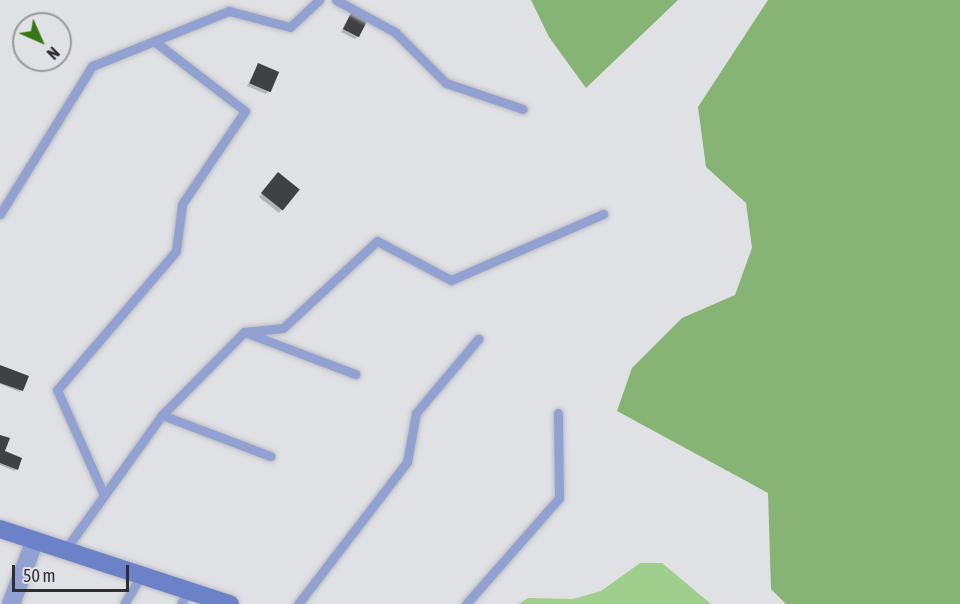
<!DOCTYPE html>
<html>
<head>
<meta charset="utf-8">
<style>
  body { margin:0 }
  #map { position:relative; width:960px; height:604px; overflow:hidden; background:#e0e1e5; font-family:"Asap Condensed",sans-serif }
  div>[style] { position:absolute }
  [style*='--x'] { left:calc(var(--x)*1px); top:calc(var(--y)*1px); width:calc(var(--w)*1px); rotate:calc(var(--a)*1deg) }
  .forest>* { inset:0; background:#85b474 }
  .water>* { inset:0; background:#9fce8d }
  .shadow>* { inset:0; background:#0003 }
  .building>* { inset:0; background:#404144; transform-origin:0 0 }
  .roads { filter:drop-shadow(0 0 2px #bcbdc1) drop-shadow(0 0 2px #bcbdc1) }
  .lane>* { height:9px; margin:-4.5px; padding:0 4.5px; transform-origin:4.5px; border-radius:4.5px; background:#91a2d2 }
  .street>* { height:18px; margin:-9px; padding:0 9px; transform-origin:9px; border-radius:9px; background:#91a2d2 }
  .secondary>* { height:18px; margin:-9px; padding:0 9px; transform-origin:9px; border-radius:9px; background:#6b81c8 }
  span { translate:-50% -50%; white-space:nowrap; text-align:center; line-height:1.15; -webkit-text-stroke:6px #e0e1e5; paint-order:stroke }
  .north { position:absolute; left:12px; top:12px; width:60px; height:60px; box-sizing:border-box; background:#e0e1e5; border:2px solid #99999d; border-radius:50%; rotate:135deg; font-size:16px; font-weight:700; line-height:24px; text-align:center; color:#2e2e30 }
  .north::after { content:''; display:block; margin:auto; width:21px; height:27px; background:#377714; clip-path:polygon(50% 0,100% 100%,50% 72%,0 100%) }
  .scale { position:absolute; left:12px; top:565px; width:117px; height:27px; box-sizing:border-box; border:3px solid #2e2e30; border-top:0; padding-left:8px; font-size:18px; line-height:21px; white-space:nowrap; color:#2e2e30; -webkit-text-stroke:4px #e0e1e5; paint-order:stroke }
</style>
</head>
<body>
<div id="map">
  <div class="forest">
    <i style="clip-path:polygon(531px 0,678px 0,586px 88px,549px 37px)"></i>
    <i style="clip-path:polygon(768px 0,960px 0,960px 604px,786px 604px,771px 589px,768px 493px,617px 411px,632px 368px,682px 318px,735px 295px,752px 248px,746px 203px,706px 167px,698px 107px)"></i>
  </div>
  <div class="water">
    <i style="clip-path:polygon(640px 563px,662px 563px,711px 604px,518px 604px,528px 598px,573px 599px,601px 591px)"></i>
  </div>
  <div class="shadow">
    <i style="clip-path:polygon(351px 15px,358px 36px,355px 39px,341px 32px)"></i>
    <i style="clip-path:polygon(258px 65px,269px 91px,266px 94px,247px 86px)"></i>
    <i style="clip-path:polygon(275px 177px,298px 190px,279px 213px,259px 197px)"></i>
    <i style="clip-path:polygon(0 367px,27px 377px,20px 392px,0 384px)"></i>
    <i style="clip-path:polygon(0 436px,3px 452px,20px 459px,15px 471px,0 465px)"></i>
  </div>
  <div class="building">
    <i style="left:351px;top:13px;width:18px;height:18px;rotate:27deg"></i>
    <i style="left:258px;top:63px;width:23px;height:22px;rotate:23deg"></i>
    <i style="left:278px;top:172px;width:28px;height:27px;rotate:39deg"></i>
    <i style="clip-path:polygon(0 365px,29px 376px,23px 391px,0 383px)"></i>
    <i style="clip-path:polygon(0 435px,10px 438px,5px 451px,22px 458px,18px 470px,0 463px)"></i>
  </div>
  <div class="roads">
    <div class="lane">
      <i style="--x:336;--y:0;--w:67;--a:28.5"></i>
      <i style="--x:395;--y:32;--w:72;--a:45"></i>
      <i style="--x:446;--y:83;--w:81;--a:18.7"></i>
      <i style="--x:0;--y:214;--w:174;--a:-58.1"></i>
      <i style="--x:92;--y:66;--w:148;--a:-21.9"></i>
      <i style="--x:229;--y:11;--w:63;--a:14.7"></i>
      <i style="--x:290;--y:27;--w:40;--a:-43"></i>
      <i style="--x:247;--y:333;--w:116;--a:20.8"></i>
      <i style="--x:162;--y:415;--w:116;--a:20.8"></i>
      <i style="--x:104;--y:495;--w:115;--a:-114.1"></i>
      <i style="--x:57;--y:390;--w:183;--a:-49.4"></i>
      <i style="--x:176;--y:251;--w:47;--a:-82.7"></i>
      <i style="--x:182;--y:204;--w:112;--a:-55.9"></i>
      <i style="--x:245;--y:111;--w:115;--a:-142.4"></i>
      <i style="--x:65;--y:550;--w:166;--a:-54.3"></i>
      <i style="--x:162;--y:415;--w:117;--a:-45.3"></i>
      <i style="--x:244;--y:332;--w:39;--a:-6"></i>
      <i style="--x:283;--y:328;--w:128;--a:-42.8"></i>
      <i style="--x:377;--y:241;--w:84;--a:27.8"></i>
      <i style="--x:451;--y:280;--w:166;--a:-23.5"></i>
      <i style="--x:124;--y:604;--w:35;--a:-59"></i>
      <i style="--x:181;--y:604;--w:16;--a:-63"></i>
      <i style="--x:298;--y:604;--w:179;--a:-52.5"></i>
      <i style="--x:407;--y:462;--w:50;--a:-79.6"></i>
      <i style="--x:416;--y:413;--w:97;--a:-50"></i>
      <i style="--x:466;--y:604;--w:141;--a:-48.7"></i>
      <i style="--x:559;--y:498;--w:85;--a:-90.7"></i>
    </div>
    <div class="street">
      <i style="--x:11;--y:604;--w:68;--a:-69.4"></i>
    </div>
    <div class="secondary">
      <i style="--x:0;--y:529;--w:242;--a:18.1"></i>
    </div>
  </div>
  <div class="north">N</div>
  <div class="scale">50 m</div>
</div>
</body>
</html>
